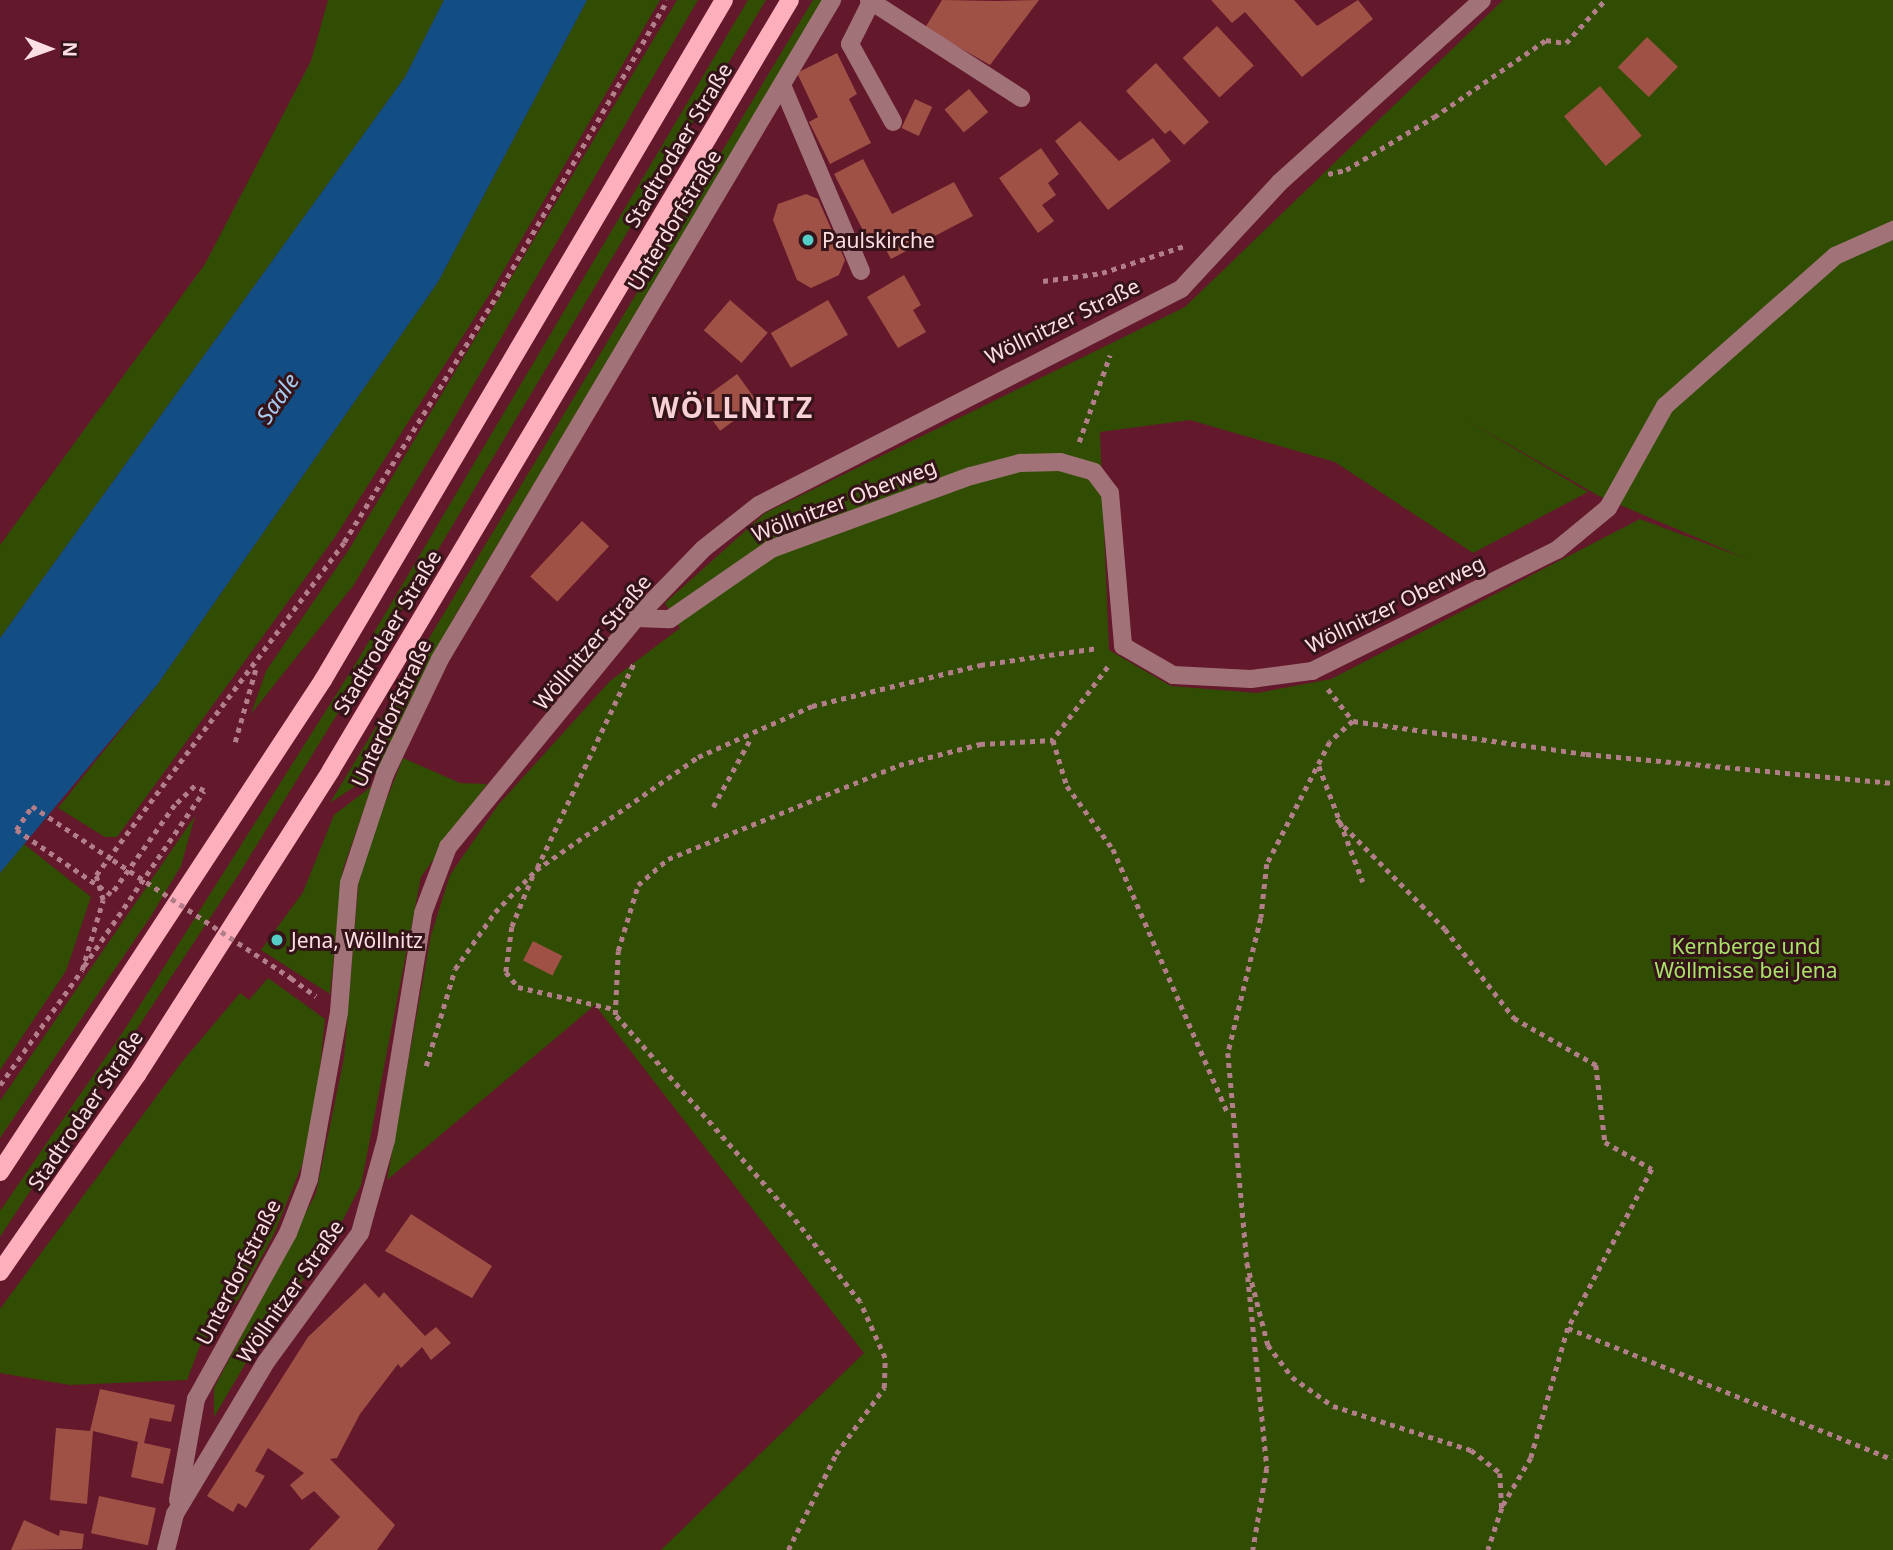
<!DOCTYPE html>
<html>
<head>
<meta charset="utf-8">
<style>
  body { margin:0 }
  #map { position:relative; width:1893px; height:1550px; overflow:hidden; background:#63182b; font-family:"Noto Sans",sans-serif }
  div>[style] { position:absolute }
  [style*='--x'] { left:calc(var(--x)*1px); top:calc(var(--y)*1px); width:calc(var(--w)*1px); rotate:calc(var(--a)*1deg) }
  .green>* { inset:0; background:#314d04 }
  .water>* { inset:0; background:#124e83 }
  .building>* { inset:0; background:#a05145; transform-origin:0 0 }
  .path>* { height:4.5px; margin-top:-2.25px; transform-origin:0; background:repeating-linear-gradient(90deg,#b17e89 0 5px,transparent 0 10px) }
  .minor>* { height:18px; margin:-9px; padding:0 9px; transform-origin:9px; border-radius:9px; background:#a17278 }
  .major>* { height:18px; margin:-9px; padding:0 9px; transform-origin:9px; border-radius:9px; background:#fdb0bb }
  .path-bridge>* { height:4.5px; margin-top:-2.25px; transform-origin:0; background:repeating-linear-gradient(90deg,#b17e89 0 5px,transparent 0 10px) }
  .dots>* { width:19px; height:19px; translate:-50% -50%; box-sizing:border-box; border:4px solid #341319; border-radius:50% }
  span { translate:-50% -50%; white-space:nowrap; text-align:center; line-height:1.15; -webkit-text-stroke:6px #341319; paint-order:stroke }
  .street-label { font-size:21px; color:#fcdfe2 }
  .poi-label { font-size:21px; color:#fcdfe2 }
  .left { translate:0 -50%; text-align:left }
  .park-label { font-size:21px; color:#aae269 }
  .water-label { font-size:23px; color:#a7caef; font-style:italic }
  .district-label { font-size:28px; color:#f7d1d5; font-weight:700; letter-spacing:2px }
  .north { position:absolute; left:14px; top:14px; width:70px; height:70px; -webkit-text-stroke:5px #341319; paint-order:stroke; rotate:91deg; font-size:19px; font-weight:700; line-height:28px; text-align:center; color:#fcdfe2 }
  .north::after { content:''; display:block; margin:auto; width:24px; height:32px; background:#fcdfe2; clip-path:polygon(50% 0,100% 100%,50% 72%,0 100%) }
</style>
</head>
<body>
<div id="map">
  <div class="green">
    <i style="clip-path:polygon(328px 0,444px 0,405px 77px,0 638px,0 545px,205px 264px,311px 61px)"></i>
    <i style="clip-path:polygon(587px 0,660px 0,491px 292px,335px 537px,117px 837px,105px 837px,58px 808px,157px 685px,438px 282px)"></i>
    <i style="clip-path:polygon(677px 0,698px 0,449px 427px,353px 586px,251px 714px,266px 671px,348px 551px)"></i>
    <i style="clip-path:polygon(748px 0,766px 0,429px 565px,239px 874px,0 1237px,0 1211px,123px 1032px,356px 663px)"></i>
    <i style="clip-path:polygon(813px 0,823px 0,453px 619px,378px 771px,330px 803px)"></i>
    <i style="clip-path:polygon(evenodd,1503px 0,1893px 0,1893px 1550px,661px 1550px,864px 1353px,595px 1005px,387px 1180px,431px 935px,450px 875px,498px 805px,610px 681px,680px 628px,665px 603px,765px 513px,1185px 307px,1503px 0,1190px 420px,1335px 462px,1473px 553px,1588px 492px,1466px 420px,1599px 496px,1747px 559px,1640px 519px,1331px 679px,1257px 693px,1171px 686px,1109px 650px,1100px 432px,1190px 420px)"></i>
    <i style="clip-path:polygon(403px 758px,460px 783px,487px 784px,421px 877px,361px 1185px,330px 1245px,267px 1327px,214px 1417px,214px 1388px,316px 1193px,344px 1058px,360px 866px)"></i>
    <i style="clip-path:polygon(372px 786px,343px 869px,330px 994px,261px 950px,303px 892px,334px 815px)"></i>
    <i style="clip-path:polygon(195px 816px,181px 866px,151px 916px,0 1138px,0 1101px)"></i>
    <i style="clip-path:polygon(24px 844px,91px 897px,66px 971px,0 1070px,0 873px)"></i>
    <i style="clip-path:polygon(268px 978px,325px 1019px,317px 1095px,302px 1165px,274px 1234px,239px 1299px,200px 1346px,187px 1380px,70px 1385px,0 1373px,0 1309px,181px 1063px,240px 993px,249px 1000px)"></i>
  </div>
  <div class="water">
    <i style="clip-path:polygon(444px 0,587px 0,438px 282px,157px 685px,0 873px,0 638px,405px 77px)"></i>
  </div>
  <div class="building">
    <i style="clip-path:polygon(942px 0,995px 1px,1039px 0,990px 65px,925px 28px)"></i>
    <i style="clip-path:polygon(1211px 0,1294px 0,1317px 26px,1358px 0,1373px 19px,1302px 77px,1245px 12px,1232px 23px)"></i>
    <i style="left:1217px;top:26px;width:54px;height:47px;rotate:47deg"></i>
    <i style="left:1647px;top:37px;width:43px;height:42px;rotate:44deg"></i>
    <i style="clip-path:polygon(837px 53px,857px 94px,849px 99px,871px 143px,830px 164px,809px 122px,818px 117px,797px 73px)"></i>
    <i style="clip-path:polygon(1156px 63px,1209px 122px,1184px 145px,1170px 130px,1165px 134px,1126px 91px)"></i>
    <i style="left:1600px;top:86px;width:65px;height:47px;rotate:50deg"></i>
    <i style="left:969px;top:89px;width:30px;height:32px;rotate:50deg"></i>
    <i style="left:915px;top:99px;width:19px;height:32px;rotate:25deg"></i>
    <i style="clip-path:polygon(1080px 121px,1119px 161px,1153px 138px,1171px 161px,1108px 210px,1055px 141px)"></i>
    <i style="clip-path:polygon(1041px 148px,1059px 174px,1048px 183px,1056px 195px,1042px 205px,1054px 221px,1038px 233px,999px 178px)"></i>
    <i style="clip-path:polygon(863px 159px,892px 214px,954px 182px,973px 216px,891px 259px,878px 235px,868px 240px,834px 174px)"></i>
    <i style="clip-path:polygon(806px 194px,818px 199px,845px 260px,839px 275px,811px 288px,797px 280px,773px 220px,778px 204px)"></i>
    <i style="clip-path:polygon(904px 275px,921px 305px,913px 310px,926px 332px,898px 348px,867px 297px)"></i>
    <i style="left:730px;top:300px;width:50px;height:40px;rotate:41deg"></i>
    <i style="left:828px;top:300px;width:40px;height:66px;rotate:60deg"></i>
    <i style="left:737px;top:374px;width:36px;height:47px;rotate:54deg"></i>
    <i style="left:582px;top:521px;width:37px;height:76px;rotate:43deg"></i>
    <i style="left:533px;top:941px;width:33px;height:22px;rotate:27deg"></i>
    <i style="clip-path:polygon(411px 1214px,492px 1266px,472px 1298px,385px 1251px)"></i>
    <i style="clip-path:polygon(365px 1283px,379px 1298px,384px 1292px,425px 1336px,436px 1327px,451px 1343px,431px 1360px,422px 1347px,401px 1368px,398px 1364px,360px 1414px,337px 1458px,330px 1459px,395px 1525px,377px 1550px,309px 1550px,340px 1517px,314px 1491px,302px 1500px,290px 1485px,304px 1473px,268px 1448px,255px 1471px,265px 1476px,246px 1508px,238px 1503px,233px 1512px,207px 1496px,308px 1337px)"></i>
    <i style="clip-path:polygon(100px 1389px,175px 1405px,171px 1422px,150px 1418px,144px 1443px,171px 1449px,163px 1484px,131px 1477px,138px 1442px,93px 1431px,87px 1504px,50px 1500px,56px 1428px,90px 1431px)"></i>
    <i style="left:99px;top:1496px;width:58px;height:38px;rotate:12deg"></i>
    <i style="clip-path:polygon(24px 1520px,59px 1536px,60px 1530px,84px 1534px,82px 1549px,11px 1550px)"></i>
  </div>
  <div class="path">
    <i style="--x:1328;--y:174;--w:18;--a:-13"></i>
    <i style="--x:1346;--y:170;--w:103;--a:-31.1"></i>
    <i style="--x:1434;--y:117;--w:136;--a:-34.5"></i>
    <i style="--x:1546;--y:40;--w:20;--a:9"></i>
    <i style="--x:1566;--y:43;--w:58;--a:-47.8"></i>
    <i style="--x:1043;--y:281;--w:60;--a:-7.7"></i>
    <i style="--x:1102;--y:273;--w:86;--a:-18.2"></i>
    <i style="--x:1079;--y:442;--w:92;--a:-70.4"></i>
    <i style="--x:1108;--y:667;--w:91;--a:127"></i>
    <i style="--x:1053;--y:740;--w:48;--a:73.1"></i>
    <i style="--x:1067;--y:786;--w:78;--a:53.9"></i>
    <i style="--x:1113;--y:849;--w:288;--a:66.5"></i>
    <i style="--x:1328;--y:689;--w:41;--a:52"></i>
    <i style="--x:1353;--y:721;--w:31;--a:138"></i>
    <i style="--x:1330;--y:742;--w:137;--a:117.3"></i>
    <i style="--x:1267;--y:864;--w:54;--a:96.3"></i>
    <i style="--x:1261;--y:918;--w:139;--a:103.7"></i>
    <i style="--x:1228;--y:1053;--w:211;--a:84.8"></i>
    <i style="--x:1247;--y:1263;--w:85;--a:75.6"></i>
    <i style="--x:1268;--y:1345;--w:40;--a:53"></i>
    <i style="--x:1292;--y:1377;--w:50;--a:35.3"></i>
    <i style="--x:1333;--y:1406;--w:145;--a:17.7"></i>
    <i style="--x:1471;--y:1450;--w:37;--a:38"></i>
    <i style="--x:1500;--y:1473;--w:35;--a:87"></i>
    <i style="--x:1502;--y:1508;--w:44;--a:108.4"></i>
    <i style="--x:1353;--y:721;--w:235;--a:8.1"></i>
    <i style="--x:1586;--y:754;--w:308;--a:5.4"></i>
    <i style="--x:235;--y:742;--w:77;--a:-74.2"></i>
    <i style="--x:1319;--y:766;--w:124;--a:69.2"></i>
    <i style="--x:713;--y:807;--w:79;--a:-61.2"></i>
    <i style="--x:1337;--y:819;--w:154;--a:45.5"></i>
    <i style="--x:1445;--y:929;--w:113;--a:52.2"></i>
    <i style="--x:1514;--y:1018;--w:95;--a:29.8"></i>
    <i style="--x:1596;--y:1065;--w:78;--a:83.3"></i>
    <i style="--x:1605;--y:1142;--w:54;--a:29.9"></i>
    <i style="--x:1652;--y:1169;--w:180;--a:117.8"></i>
    <i style="--x:1568;--y:1328;--w:135;--a:105.9"></i>
    <i style="--x:1531;--y:1458;--w:57;--a:120.6"></i>
    <i style="--x:537;--y:868;--w:229;--a:-64.7"></i>
    <i style="--x:533;--y:876;--w:55;--a:112.4"></i>
    <i style="--x:512;--y:927;--w:45;--a:97.6"></i>
    <i style="--x:506;--y:972;--w:19;--a:51"></i>
    <i style="--x:518;--y:987;--w:98;--a:12.9"></i>
    <i style="--x:84;--y:966;--w:212;--a:-55.6"></i>
    <i style="--x:204;--y:791;--w:10;--a:-151"></i>
    <i style="--x:195;--y:786;--w:28;--a:136"></i>
    <i style="--x:291;--y:978;--w:31;--a:36"></i>
    <i style="--x:426;--y:1066;--w:101;--a:-73.4"></i>
    <i style="--x:455;--y:969;--w:70;--a:-54.9"></i>
    <i style="--x:495;--y:912;--w:59;--a:-45.7"></i>
    <i style="--x:536;--y:870;--w:198;--a:-34.9"></i>
    <i style="--x:698;--y:757;--w:125;--a:-24.1"></i>
    <i style="--x:812;--y:706;--w:173;--a:-13.7"></i>
    <i style="--x:980;--y:665;--w:119;--a:-8.2"></i>
    <i style="--x:0;--y:1085;--w:141;--a:-54.5"></i>
    <i style="--x:82;--y:970;--w:73;--a:-73.3"></i>
    <i style="--x:103;--y:900;--w:26;--a:-106"></i>
    <i style="--x:96;--y:875;--w:415;--a:-53.3"></i>
    <i style="--x:344;--y:542;--w:291;--a:-58.2"></i>
    <i style="--x:497;--y:295;--w:340;--a:-60"></i>
    <i style="--x:1248;--y:1277;--w:192;--a:84.3"></i>
    <i style="--x:1267;--y:1468;--w:83;--a:99.7"></i>
    <i style="--x:1568;--y:1328;--w:350;--a:22"></i>
    <i style="--x:788;--y:1550;--w:107;--a:-63.4"></i>
    <i style="--x:836;--y:1454;--w:82;--a:-54"></i>
    <i style="--x:884;--y:1388;--w:30;--a:-88"></i>
    <i style="--x:885;--y:1358;--w:61;--a:-114.1"></i>
    <i style="--x:860;--y:1302;--w:111;--a:-128.4"></i>
    <i style="--x:791;--y:1215;--w:266;--a:-131.3"></i>
    <i style="--x:615;--y:1015;--w:64;--a:-87.3"></i>
    <i style="--x:618;--y:951;--w:69;--a:-73.1"></i>
    <i style="--x:638;--y:885;--w:40;--a:-41"></i>
    <i style="--x:668;--y:859;--w:249;--a:-22.1"></i>
    <i style="--x:899;--y:765;--w:84;--a:-14.5"></i>
    <i style="--x:980;--y:744;--w:73;--a:-3.1"></i>
  </div>
  <div class="minor">
    <i style="--x:869;--y:0;--w:181;--a:32.8"></i>
    <i style="--x:871;--y:2;--w:47;--a:116.6"></i>
    <i style="--x:850;--y:44;--w:89;--a:61.1"></i>
    <i style="--x:782;--y:85;--w:202;--a:67"></i>
    <i style="--x:636;--y:618;--w:34;--a:2"></i>
    <i style="--x:670;--y:619;--w:123;--a:-34.7"></i>
    <i style="--x:771;--y:549;--w:213;--a:-20.1"></i>
    <i style="--x:971;--y:476;--w:51;--a:-14.9"></i>
    <i style="--x:1020;--y:463;--w:40;--a:-1.4"></i>
    <i style="--x:1060;--y:462;--w:35;--a:16"></i>
    <i style="--x:1094;--y:472;--w:26;--a:53"></i>
    <i style="--x:1110;--y:493;--w:154;--a:85.1"></i>
    <i style="--x:1123;--y:646;--w:58;--a:30.1"></i>
    <i style="--x:1173;--y:675;--w:78;--a:2.9"></i>
    <i style="--x:1251;--y:679;--w:62;--a:-7.5"></i>
    <i style="--x:1312;--y:671;--w:273;--a:-26.3"></i>
    <i style="--x:1557;--y:550;--w:66;--a:-39.5"></i>
    <i style="--x:1608;--y:508;--w:117;--a:-60.8"></i>
    <i style="--x:1665;--y:406;--w:227;--a:-41.4"></i>
    <i style="--x:1835;--y:256;--w:64;--a:-24.1"></i>
    <i style="--x:178;--y:1500;--w:103;--a:-79.9"></i>
    <i style="--x:196;--y:1399;--w:190;--a:-61"></i>
    <i style="--x:288;--y:1233;--w:58;--a:-68.7"></i>
    <i style="--x:309;--y:1179;--w:170;--a:-79.8"></i>
    <i style="--x:339;--y:1012;--w:129;--a:-85.6"></i>
    <i style="--x:349;--y:883;--w:115;--a:-71.7"></i>
    <i style="--x:385;--y:774;--w:127;--a:-64.4"></i>
    <i style="--x:440;--y:659;--w:767;--a:-59.25"></i>
    <i style="--x:166;--y:1550;--w:37;--a:-76"></i>
    <i style="--x:175;--y:1514;--w:177;--a:-59.1"></i>
    <i style="--x:266;--y:1362;--w:160;--a:-53.9"></i>
    <i style="--x:360;--y:1233;--w:97;--a:-74.4"></i>
    <i style="--x:386;--y:1140;--w:230;--a:-80.7"></i>
    <i style="--x:423;--y:913;--w:71;--a:-69.3"></i>
    <i style="--x:448;--y:847;--w:296;--a:-50.6"></i>
    <i style="--x:636;--y:618;--w:96;--a:-45.8"></i>
    <i style="--x:703;--y:549;--w:71;--a:-38.2"></i>
    <i style="--x:759;--y:505;--w:474;--a:-27.1"></i>
    <i style="--x:1181;--y:289;--w:144;--a:-47.2"></i>
    <i style="--x:1279;--y:183;--w:273;--a:-42"></i>
  </div>
  <div class="major">
    <i style="--x:0;--y:1172;--w:589;--a:-56.71"></i>
    <i style="--x:323;--y:680;--w:789;--a:-59.47"></i>
    <i style="--x:0;--y:1272;--w:240;--a:-55.2"></i>
    <i style="--x:137;--y:1075;--w:361;--a:-57.5"></i>
    <i style="--x:331;--y:770;--w:896;--a:-59.2"></i>
  </div>
  <div class="path-bridge">
    <i style="--x:175;--y:805;--w:110;--a:125.4"></i>
    <i style="--x:111;--y:895;--w:115;--a:-145.6"></i>
    <i style="--x:16;--y:830;--w:29;--a:-56"></i>
    <i style="--x:32;--y:806;--w:97;--a:33.7"></i>
    <i style="--x:113;--y:860;--w:214;--a:33.5"></i>
  </div>
  <div class="dots">
    <i style="left:808px;top:240px;background:#54cdc7"></i>
    <i style="left:277px;top:940px;background:#54cdc7"></i>
  </div>
  <div class="street-label">
    <span style="left:678px;top:145px;rotate:-59deg">Stadtrodaer Straße</span>
    <span style="left:674px;top:220px;rotate:-59deg">Unterdorfstraße</span>
    <span style="left:1062px;top:321px;rotate:-26deg">Wöllnitzer Straße</span>
    <span style="left:844px;top:500px;rotate:-21deg">Wöllnitzer Oberweg</span>
    <span style="left:1395px;top:604px;rotate:-26deg">Wöllnitzer Oberweg</span>
    <span style="left:387px;top:632px;rotate:-59deg">Stadtrodaer Straße</span>
    <span style="left:592px;top:642px;rotate:-50deg">Wöllnitzer Straße</span>
    <span style="left:391px;top:713px;rotate:-65deg">Unterdorfstraße</span>
    <span style="left:85px;top:1110px;rotate:-56deg">Stadtrodaer Straße</span>
    <span style="left:238px;top:1272px;rotate:-63deg">Unterdorfstraße</span>
    <span style="left:290px;top:1291px;rotate:-55deg">Wöllnitzer Straße</span>
  </div>
  <div class="poi-label">
    <span class="left" style="left:822px;top:240px">Paulskirche</span>
    <span class="left" style="left:291px;top:940px">Jena, Wöllnitz</span>
  </div>
  <div class="park-label">
    <span style="left:1746px;top:958px">Kernberge und<br>Wöllmisse bei Jena</span>
  </div>
  <div class="water-label">
    <span style="left:277px;top:398px;rotate:-55deg">Saale</span>
  </div>
  <div class="district-label">
    <span style="left:733px;top:407px">WÖLLNITZ</span>
  </div>
  <div class="north">N</div>
</div>
</body>
</html>
